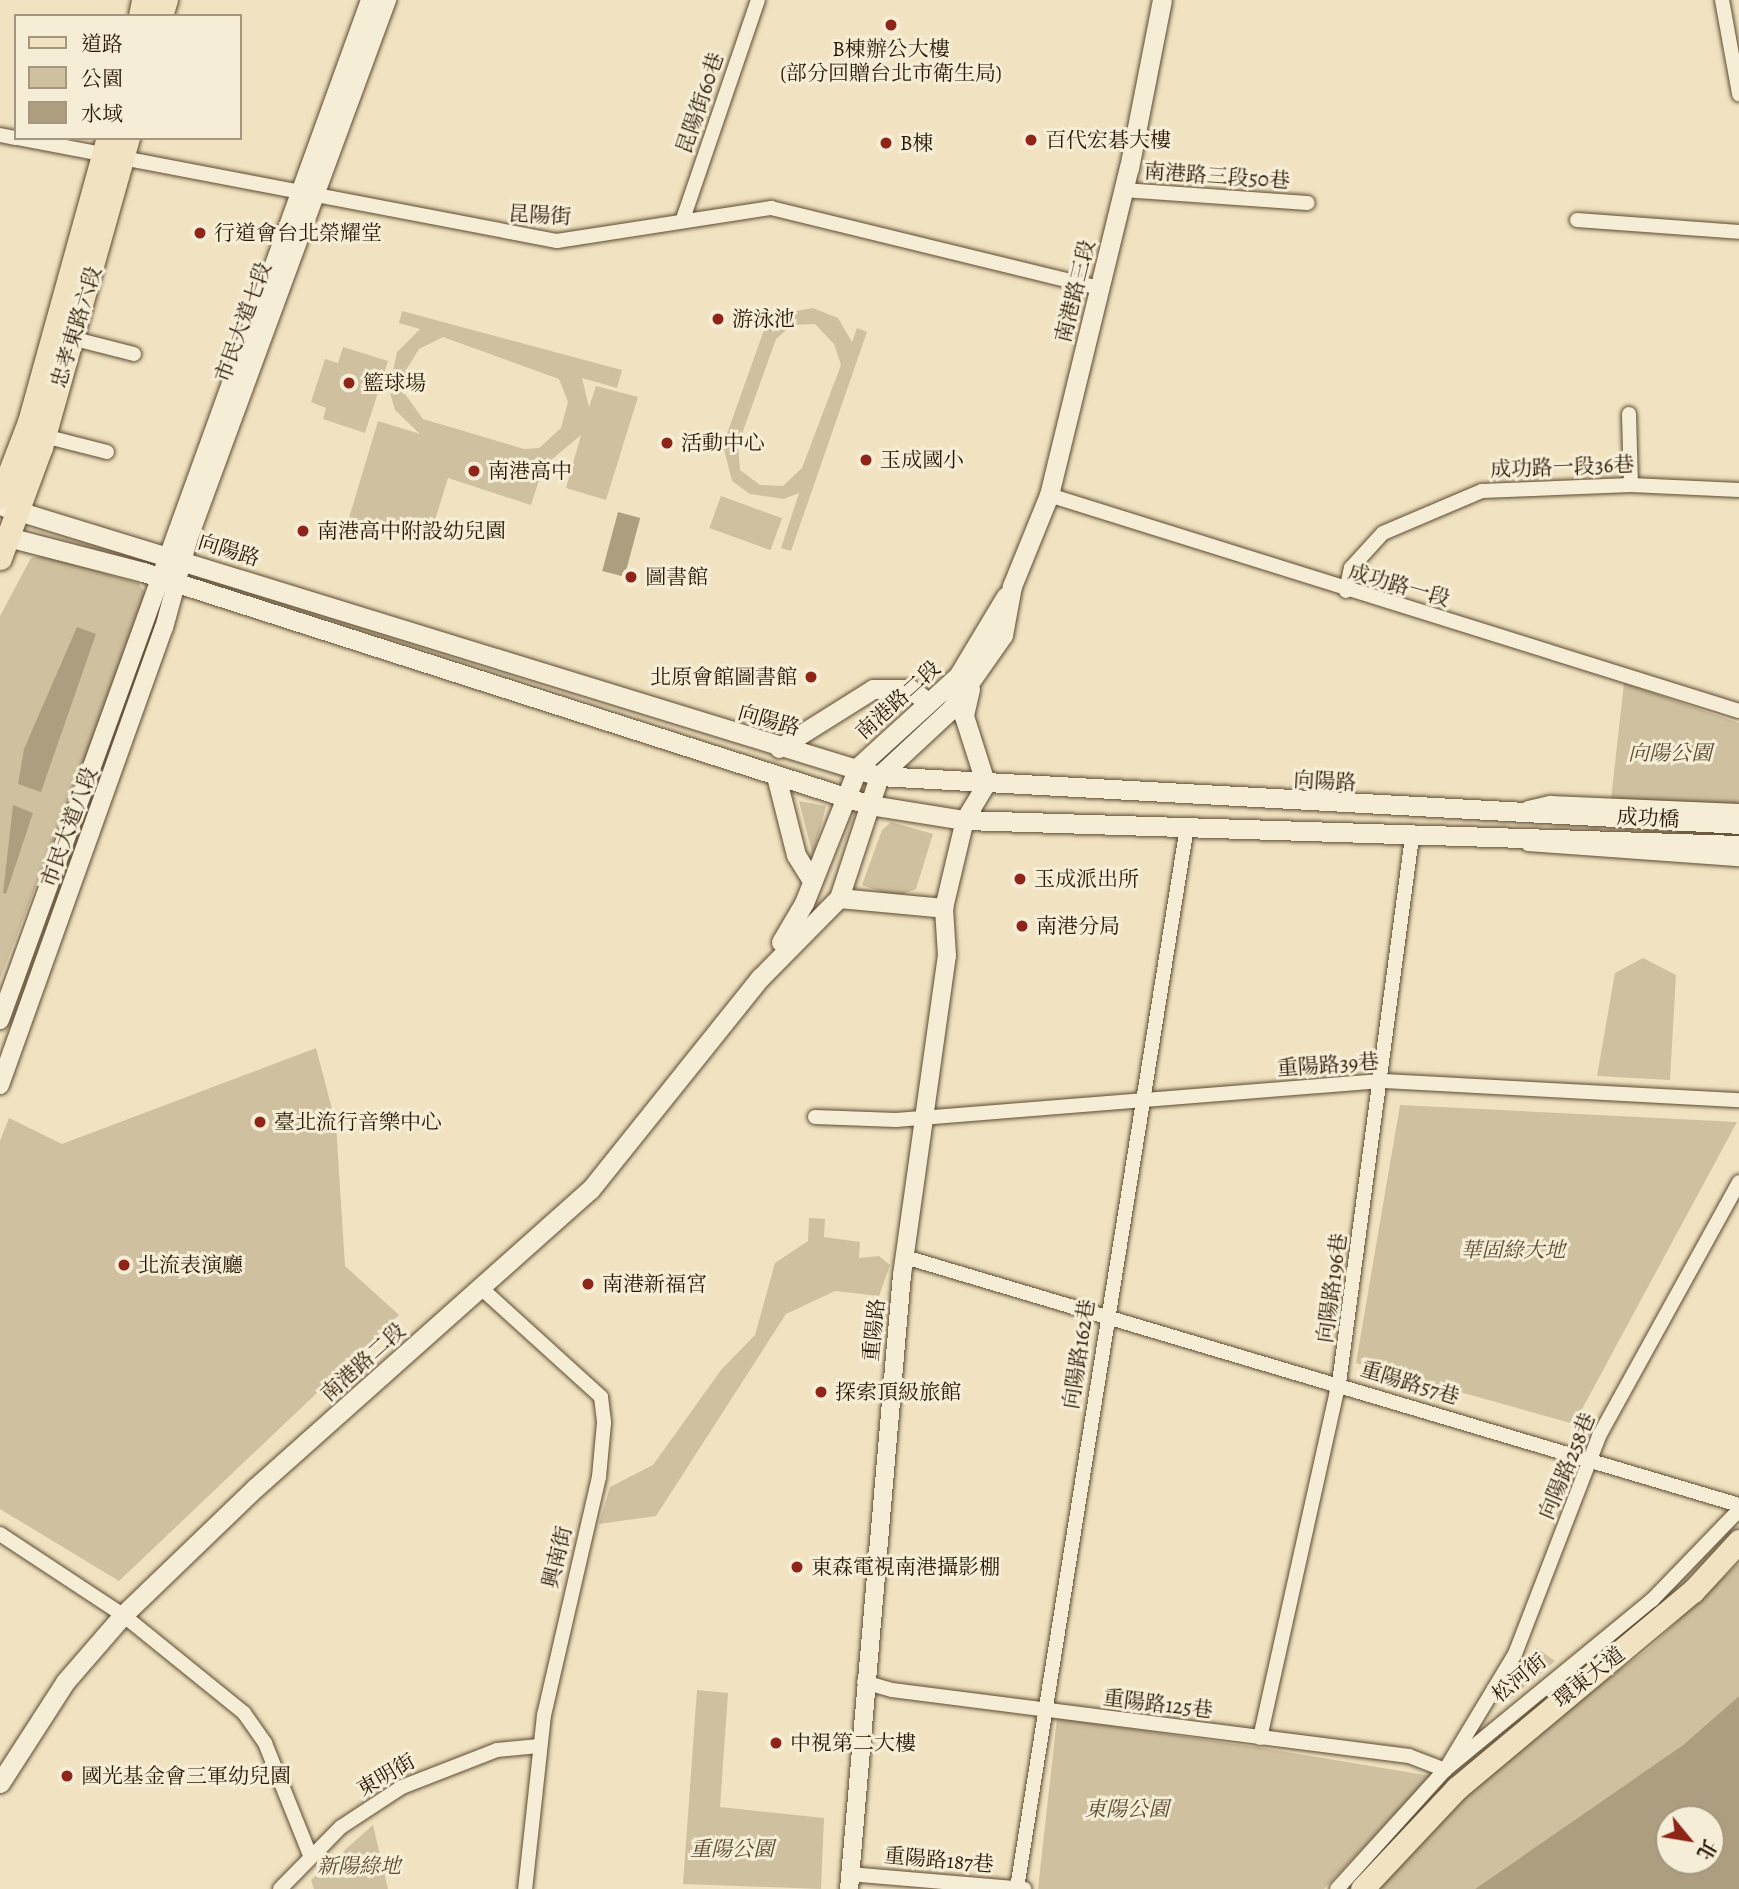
<!DOCTYPE html>
<html>
<head>
<meta charset="utf-8">
<style>
  body { margin:0 }
  #map { position:relative; width:1739px; height:1889px; overflow:hidden; background:#f1e3c1; font-family:Alegreya,"Noto Serif TC",serif }
  div>[style] { position:absolute }
  [style*='--x'] { left:calc(var(--x)*1px); top:calc(var(--y)*1px); width:calc(var(--w)*1px); rotate:calc(var(--a)*1deg) }
  .green>* { inset:0; background:#cfc0a0; transform-origin:0 0 }
  .water>* { inset:0; background:#ad9e80; transform-origin:0 0 }
  .roads { filter:drop-shadow(0 0 2px #5c4a31) drop-shadow(0 0 2px #5c4a31) }
  .minor>* { height:14px; margin:-7px; padding:0 7px; transform-origin:7px; border-radius:7px; background:#f6edd7 }
  .tertiary>* { height:18px; margin:-9px; padding:0 9px; transform-origin:9px; border-radius:9px; background:#f6edd7 }
  .secondary>* { height:19px; margin:-9.5px; padding:0 9.5px; transform-origin:9.5px; border-radius:9.5px; background:#f6edd7 }
  .primary>* { height:23px; margin:-11.5px; padding:0 11.5px; transform-origin:11.5px; border-radius:11.5px; background:#f1e3c1 }
  .trunk>* { height:23px; margin:-11.5px; padding:0 11.5px; transform-origin:11.5px; border-radius:11.5px; background:#f1e3c1 }
  .dots>* { width:19px; height:19px; translate:-50% -50%; box-sizing:border-box; border:4px solid #f6edd7; border-radius:50% }
  span { translate:-50% -50%; white-space:nowrap; text-align:center; line-height:1.15; -webkit-text-stroke:6px #f6edd7; paint-order:stroke }
  .poi-label { font-size:21px; color:#2a1701 }
  .left { translate:0 -50%; text-align:left }
  .right { translate:-100% -50%; text-align:right }
  .street-label { font-size:21px; color:#2a1701 }
  .park-label { font-size:21px; color:#5c4a31; font-style:italic }
  .legend { position:absolute; left:14px; top:14px; width:228px; height:126px; box-sizing:border-box; background:#f6edd7; border:2px solid #a49781; margin:0; padding:9px 12px; list-style:none; font-size:21px; color:#2a1701 }
  .legend li { display:flex; align-items:center; gap:14px; height:35px }
  .legend b { width:35px; border:2px solid #a49781 }
  .north { position:absolute; left:1655px; top:1805px; width:70px; height:70px; box-sizing:border-box; background:#f6edd7; border:2px solid #a49781; border-radius:50%; rotate:120deg; font-size:19px; font-weight:700; line-height:28px; text-align:center; color:#2a1701 }
  .north::after { content:''; display:block; margin:auto; width:24px; height:32px; background:#8f2418; clip-path:polygon(50% 0,100% 100%,50% 72%,0 100%) }
</style>
</head>
<body>
<div id="map">
  <div class="green">
    <i style="clip-path:polygon(evenodd,813px 308px,838px 318px,852px 342px,857px 328px,867px 332px,791px 551px,781px 548px,799px 493px,784px 499px,750px 494px,732px 481px,723px 445px,764px 330px,790px 312px,813px 308px,815px 324px,834px 344px,841px 365px,802px 468px,783px 486px,760px 485px,740px 470px,738px 445px,776px 339px,792px 325px,815px 324px)"></i>
    <i style="clip-path:polygon(evenodd,402px 311px,622px 370px,617px 388px,582px 378px,589px 407px,596px 386px,638px 397px,606px 500px,566px 488px,581px 435px,551px 460px,524px 464px,542px 471px,531px 505px,448px 478px,428px 543px,349px 518px,378px 421px,420px 434px,395px 410px,389px 389px,397px 352px,420px 329px,399px 323px,402px 311px,443px 337px,559px 379px,568px 402px,561px 428px,539px 448px,524px 449px,423px 419px,405px 394px,406px 370px,419px 349px,443px 337px)"></i>
    <i style="clip-path:polygon(343px 347px,388px 361px,365px 433px,323px 419px,326px 408px,311px 402px,325px 359px,338px 363px)"></i>
    <i style="left:721px;top:496px;width:65px;height:34px;rotate:20deg"></i>
    <i style="clip-path:polygon(45px 556px,138px 583px,148px 596px,0 979px,0 616px,31px 558px)"></i>
    <i style="clip-path:polygon(1624px 683px,1739px 723px,1739px 808px,1611px 799px)"></i>
    <i style="clip-path:polygon(799px 801px,826px 806px,813px 856px)"></i>
    <i style="clip-path:polygon(891px 822px,933px 834px,916px 889px,896px 897px,862px 885px,882px 830px)"></i>
    <i style="clip-path:polygon(1643px 958px,1676px 975px,1670px 1080px,1597px 1076px,1615px 973px)"></i>
    <i style="clip-path:polygon(316px 1048px,336px 1124px,345px 1266px,399px 1315px,119px 1581px,0 1509px,0 1141px,9px 1118px,62px 1144px)"></i>
    <i style="clip-path:polygon(1400px 1105px,1737px 1122px,1574px 1424px,1356px 1363px)"></i>
    <i style="clip-path:polygon(809px 1218px,825px 1219px,824px 1237px,860px 1242px,859px 1258px,879px 1256px,890px 1265px,879px 1296px,835px 1291px,786px 1314px,656px 1516px,599px 1524px,610px 1487px,653px 1465px,721px 1370px,755px 1335px,775px 1263px,808px 1241px)"></i>
    <i style="clip-path:polygon(1739px 1563px,1739px 1696px,1683px 1745px,1475px 1889px,1373px 1889px,1519px 1745px,1648px 1649px)"></i>
    <i style="clip-path:polygon(1537px 1648px,1555px 1661px,1509px 1700px,1505px 1697px)"></i>
    <i style="clip-path:polygon(697px 1690px,728px 1693px,720px 1807px,824px 1818px,821px 1889px,683px 1884px)"></i>
    <i style="clip-path:polygon(1057px 1718px,1269px 1749px,1431px 1776px,1324px 1889px,1038px 1889px)"></i>
    <i style="clip-path:polygon(373px 1825px,388px 1889px,314px 1889px,311px 1880px)"></i>
  </div>
  <div class="water">
    <i style="left:618px;top:512px;width:23px;height:61px;rotate:15deg"></i>
    <i style="clip-path:polygon(77px 627px,96px 634px,41px 792px,18px 784px,24px 749px)"></i>
    <i style="clip-path:polygon(13px 805px,33px 813px,6px 894px,3px 893px)"></i>
    <i style="clip-path:polygon(evenodd,1739px 1696px,1739px 1889px,1475px 1889px,1683px 1745px,1739px 1696px,1711px 1819px,1711px 1861px,1669px 1861px,1669px 1819px,1711px 1819px)"></i>
  </div>
  <div class="roads">
    <div class="minor">
      <i style="--x:1722;--y:0;--w:96;--a:79.7"></i>
      <i style="--x:0;--y:135;--w:16;--a:11"></i>
      <i style="--x:18;--y:138;--w:549;--a:10.82"></i>
      <i style="--x:557;--y:241;--w:217;--a:-8.8"></i>
      <i style="--x:771;--y:208;--w:338;--a:13.7"></i>
      <i style="--x:1123;--y:190;--w:185;--a:4"></i>
      <i style="--x:683;--y:219;--w:231;--a:-71.1"></i>
      <i style="--x:1577;--y:220;--w:162;--a:4.2"></i>
      <i style="--x:71;--y:338;--w:65;--a:14.3"></i>
      <i style="--x:1629;--y:414;--w:71;--a:88.4"></i>
      <i style="--x:44;--y:436;--w:65;--a:14.3"></i>
      <i style="--x:1049;--y:495;--w:723;--a:17.38"></i>
      <i style="--x:1346;--y:591;--w:24;--a:-78"></i>
      <i style="--x:1351;--y:568;--w:47;--a:-47.6"></i>
      <i style="--x:1383;--y:533;--w:108;--a:-23"></i>
      <i style="--x:1482;--y:491;--w:149;--a:-2.3"></i>
      <i style="--x:1631;--y:485;--w:108;--a:2.7"></i>
      <i style="--x:1528;--y:808;--w:23;--a:-13"></i>
      <i style="--x:1550;--y:803;--w:189;--a:2.4"></i>
      <i style="--x:1528;--y:844;--w:212;--a:4.1"></i>
      <i style="--x:815;--y:1117;--w:81;--a:2.1"></i>
      <i style="--x:896;--y:1120;--w:490;--a:-4.6"></i>
      <i style="--x:1384;--y:1081;--w:356;--a:3.1"></i>
      <i style="--x:905;--y:1257;--w:870;--a:16.56"></i>
      <i style="--x:481;--y:1288;--w:162;--a:42.2"></i>
      <i style="--x:601;--y:1397;--w:26;--a:83"></i>
      <i style="--x:604;--y:1423;--w:54;--a:95.3"></i>
      <i style="--x:599;--y:1477;--w:244;--a:103"></i>
      <i style="--x:544;--y:1715;--w:175;--a:96.2"></i>
      <i style="--x:0;--y:1534;--w:147;--a:33.4"></i>
      <i style="--x:123;--y:1615;--w:156;--a:39"></i>
      <i style="--x:244;--y:1713;--w:37;--a:55"></i>
      <i style="--x:265;--y:1743;--w:121;--a:68.1"></i>
      <i style="--x:864;--y:1682;--w:29;--a:16"></i>
      <i style="--x:892;--y:1690;--w:521;--a:7.28"></i>
      <i style="--x:1409;--y:1756;--w:39;--a:21"></i>
      <i style="--x:1445;--y:1770;--w:135;--a:-58.9"></i>
      <i style="--x:1515;--y:1654;--w:234;--a:-68.9"></i>
      <i style="--x:1599;--y:1436;--w:290;--a:-61.1"></i>
      <i style="--x:1260;--y:1738;--w:364;--a:-77.5"></i>
      <i style="--x:1339;--y:1383;--w:551;--a:-82.38"></i>
      <i style="--x:850;--y:1874;--w:175;--a:4.9"></i>
      <i style="--x:1017;--y:1888;--w:1075;--a:-80.9"></i>
      <i style="--x:280;--y:1889;--w:87;--a:-45.5"></i>
      <i style="--x:341;--y:1827;--w:73;--a:-33.3"></i>
      <i style="--x:402;--y:1787;--w:102;--a:-21.3"></i>
      <i style="--x:497;--y:1750;--w:42;--a:-5.4"></i>
      <i style="--x:1337;--y:1889;--w:161;--a:-47.8"></i>
      <i style="--x:1445;--y:1770;--w:268;--a:-39.4"></i>
      <i style="--x:1652;--y:1600;--w:125;--a:-46"></i>
    </div>
    <div class="tertiary">
      <i style="--x:0;--y:1020;--w:1085;--a:-70.06"></i>
      <i style="--x:0;--y:1085;--w:486;--a:-70.3"></i>
      <i style="--x:164;--y:628;--w:91;--a:-74.7"></i>
      <i style="--x:188;--y:540;--w:576;--a:-69.77"></i>
      <i style="--x:849;--y:1889;--w:616;--a:-85.07"></i>
      <i style="--x:902;--y:1275;--w:322;--a:-82"></i>
      <i style="--x:947;--y:956;--w:48;--a:-93.6"></i>
      <i style="--x:944;--y:908;--w:90;--a:-76.6"></i>
      <i style="--x:965;--y:820;--w:41;--a:-59"></i>
    </div>
    <div class="secondary">
      <i style="--x:5;--y:507;--w:914;--a:17.11"></i>
      <i style="--x:879;--y:776;--w:861;--a:3.19"></i>
      <i style="--x:0;--y:535;--w:148;--a:14.5"></i>
      <i style="--x:143;--y:572;--w:763;--a:17.77"></i>
      <i style="--x:870;--y:805;--w:96;--a:9"></i>
      <i style="--x:965;--y:820;--w:774;--a:1.85"></i>
      <i style="--x:970;--y:689;--w:28;--a:103"></i>
      <i style="--x:964;--y:716;--w:72;--a:72.3"></i>
      <i style="--x:779;--y:748;--w:111;--a:-32.1"></i>
      <i style="--x:873;--y:689;--w:37;--a:0"></i>
      <i style="--x:910;--y:689;--w:19;--a:36"></i>
      <i style="--x:776;--y:776;--w:81;--a:75.8"></i>
      <i style="--x:796;--y:855;--w:31;--a:58"></i>
      <i style="--x:839;--y:898;--w:105;--a:5.4"></i>
      <i style="--x:781;--y:942;--w:45;--a:-59.5"></i>
      <i style="--x:804;--y:903;--w:146;--a:-68.3"></i>
      <i style="--x:858;--y:767;--w:135;--a:-42.3"></i>
      <i style="--x:958;--y:676;--w:93;--a:-59"></i>
      <i style="--x:0;--y:1783;--w:120;--a:-57.2"></i>
      <i style="--x:65;--y:1682;--w:89;--a:-49.1"></i>
      <i style="--x:123;--y:1615;--w:183;--a:-43.9"></i>
      <i style="--x:255;--y:1488;--w:448;--a:-41.7"></i>
      <i style="--x:590;--y:1190;--w:272;--a:-51.3"></i>
      <i style="--x:760;--y:978;--w:112;--a:-45.4"></i>
      <i style="--x:839;--y:898;--w:128;--a:-71.8"></i>
      <i style="--x:879;--y:776;--w:98;--a:-42.9"></i>
      <i style="--x:951;--y:709;--w:90;--a:-54.9"></i>
      <i style="--x:1003;--y:635;--w:50;--a:-79.6"></i>
      <i style="--x:1012;--y:586;--w:98;--a:-67.9"></i>
      <i style="--x:1049;--y:495;--w:337;--a:-76.3"></i>
      <i style="--x:1129;--y:168;--w:171;--a:-78.9"></i>
    </div>
    <div class="primary">
      <i style="--x:140;--y:16;--w:16;--a:-79"></i>
      <i style="--x:161;--y:16;--w:17;--a:-73"></i>
      <i style="--x:0;--y:497;--w:80;--a:-68.9"></i>
      <i style="--x:29;--y:422;--w:295;--a:-74.5"></i>
      <i style="--x:0;--y:558;--w:118;--a:-69.7"></i>
      <i style="--x:41;--y:447;--w:321;--a:-74.3"></i>
    </div>
    <div class="trunk">
      <i style="--x:1362;--y:1889;--w:139;--a:-46.8"></i>
      <i style="--x:1457;--y:1788;--w:307;--a:-39.9"></i>
      <i style="--x:1693;--y:1591;--w:68;--a:-47.4"></i>
    </div>
  </div>
  <div class="dots">
    <i style="left:891px;top:25px;background:#8f2418"></i>
    <i style="left:1031px;top:140px;background:#8f2418"></i>
    <i style="left:886px;top:143px;background:#8f2418"></i>
    <i style="left:200px;top:233px;background:#8f2418"></i>
    <i style="left:718px;top:319px;background:#8f2418"></i>
    <i style="left:349px;top:383px;background:#8f2418"></i>
    <i style="left:667px;top:443px;background:#8f2418"></i>
    <i style="left:866px;top:460px;background:#8f2418"></i>
    <i style="left:474px;top:471px;background:#8f2418"></i>
    <i style="left:303px;top:531px;background:#8f2418"></i>
    <i style="left:631px;top:577px;background:#8f2418"></i>
    <i style="left:811px;top:677px;background:#8f2418"></i>
    <i style="left:1020px;top:879px;background:#8f2418"></i>
    <i style="left:1022px;top:926px;background:#8f2418"></i>
    <i style="left:260px;top:1122px;background:#8f2418"></i>
    <i style="left:124px;top:1265px;background:#8f2418"></i>
    <i style="left:588px;top:1284px;background:#8f2418"></i>
    <i style="left:821px;top:1392px;background:#8f2418"></i>
    <i style="left:797px;top:1567px;background:#8f2418"></i>
    <i style="left:776px;top:1743px;background:#8f2418"></i>
    <i style="left:67px;top:1776px;background:#8f2418"></i>
  </div>
  <div class="poi-label">
    <span style="left:891px;top:61px">B棟辦公大樓<br>(部分回贈台北市衛生局)</span>
    <span class="left" style="left:1045px;top:140px">百代宏碁大樓</span>
    <span class="left" style="left:900px;top:143px">B棟</span>
    <span class="left" style="left:214px;top:233px">行道會台北榮耀堂</span>
    <span class="left" style="left:732px;top:319px">游泳池</span>
    <span class="left" style="left:363px;top:383px">籃球場</span>
    <span class="left" style="left:681px;top:443px">活動中心</span>
    <span class="left" style="left:880px;top:460px">玉成國小</span>
    <span class="left" style="left:488px;top:471px">南港高中</span>
    <span class="left" style="left:317px;top:531px">南港高中附設幼兒園</span>
    <span class="left" style="left:645px;top:577px">圖書館</span>
    <span class="right" style="left:797px;top:677px">北原會館圖書館</span>
    <span class="left" style="left:1034px;top:879px">玉成派出所</span>
    <span class="left" style="left:1036px;top:926px">南港分局</span>
    <span class="left" style="left:274px;top:1122px">臺北流行音樂中心</span>
    <span class="left" style="left:138px;top:1265px">北流表演廳</span>
    <span class="left" style="left:602px;top:1284px">南港新福宮</span>
    <span class="left" style="left:835px;top:1392px">探索頂級旅館</span>
    <span class="left" style="left:811px;top:1567px">東森電視南港攝影棚</span>
    <span class="left" style="left:790px;top:1743px">中視第二大樓</span>
    <span class="left" style="left:81px;top:1776px">國光基金會三軍幼兒園</span>
  </div>
  <div class="street-label">
    <span style="left:700px;top:103px;rotate:-71deg">昆陽街60巷</span>
    <span style="left:1217px;top:176px;rotate:4deg">南港路三段50巷</span>
    <span style="left:540px;top:215px;rotate:3deg">昆陽街</span>
    <span style="left:1075px;top:291px;rotate:-76deg">南港路三段</span>
    <span style="left:243px;top:322px;rotate:-70deg">市民大道七段</span>
    <span style="left:76px;top:327px;rotate:-73deg">忠孝東路六段</span>
    <span style="left:1562px;top:467px;rotate:-2deg">成功路一段36巷</span>
    <span style="left:229px;top:550px;rotate:17deg">向陽路</span>
    <span style="left:1399px;top:585px;rotate:16deg">成功路一段</span>
    <span style="left:898px;top:700px;rotate:-42deg">南港路二段</span>
    <span style="left:769px;top:720px;rotate:16deg">向陽路</span>
    <span style="left:1325px;top:781px;rotate:3deg">向陽路</span>
    <span style="left:1648px;top:818px;rotate:3deg">成功橋</span>
    <span style="left:69px;top:827px;rotate:-70deg">市民大道八段</span>
    <span style="left:1328px;top:1065px;rotate:-4deg">重陽路39巷</span>
    <span style="left:1332px;top:1288px;rotate:-82deg">向陽路196巷</span>
    <span style="left:874px;top:1330px;rotate:-84deg">重陽路</span>
    <span style="left:1079px;top:1354px;rotate:-81deg">向陽路162巷</span>
    <span style="left:363px;top:1362px;rotate:-42deg">南港路二段</span>
    <span style="left:1410px;top:1383px;rotate:17deg">重陽路57巷</span>
    <span style="left:1567px;top:1466px;rotate:-67deg">向陽路258巷</span>
    <span style="left:557px;top:1557px;rotate:-76deg">興南街</span>
    <span style="left:1589px;top:1677px;rotate:-38deg">環東大道</span>
    <span style="left:1519px;top:1678px;rotate:-39deg">松河街</span>
    <span style="left:1158px;top:1704px;rotate:7deg">重陽路125巷</span>
    <span style="left:386px;top:1775px;rotate:-30deg">東明街</span>
    <span style="left:939px;top:1860px;rotate:5deg">重陽路187巷</span>
  </div>
  <div class="park-label">
    <span style="left:1670px;top:753px">向陽公園</span>
    <span style="left:1513px;top:1250px">華固綠大地</span>
    <span style="left:1127px;top:1809px">東陽公園</span>
    <span style="left:732px;top:1849px">重陽公園</span>
    <span style="left:359px;top:1866px">新陽綠地</span>
  </div>
  <ul class="legend">
  <li><b style="height:9px;background:#f1e3c1"></b>道路</li>
  <li><b style="height:19px;background:#cfc0a0"></b>公園</li>
  <li><b style="height:19px;background:#ad9e80"></b>水域</li>
  </ul>
  <div class="north">北</div>
</div>
</body>
</html>
